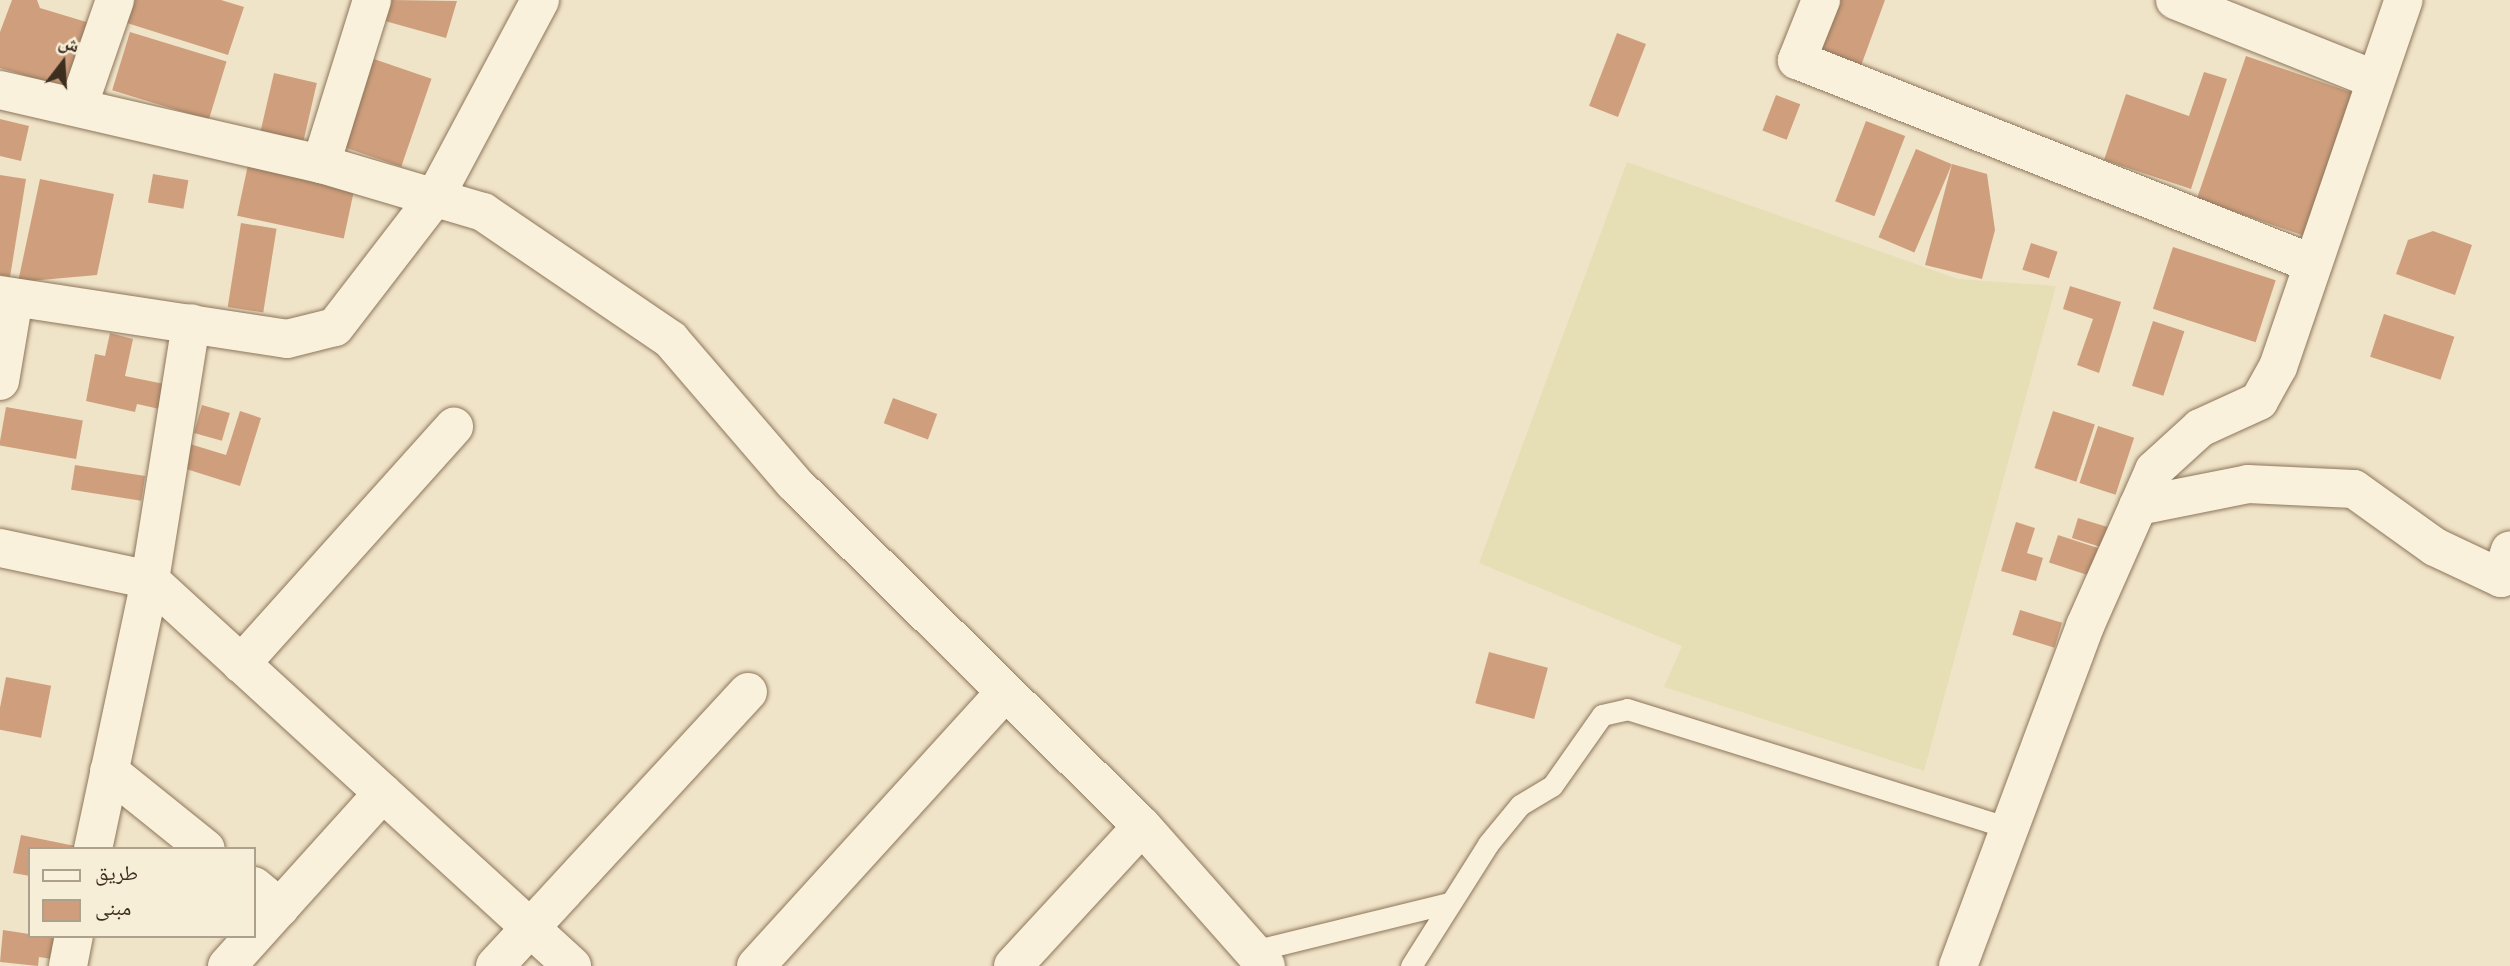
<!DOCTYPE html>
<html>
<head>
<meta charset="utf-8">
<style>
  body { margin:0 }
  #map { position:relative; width:2510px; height:966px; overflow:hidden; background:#f0e4c8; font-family:Merriweather,"Noto Naskh Arabic",serif }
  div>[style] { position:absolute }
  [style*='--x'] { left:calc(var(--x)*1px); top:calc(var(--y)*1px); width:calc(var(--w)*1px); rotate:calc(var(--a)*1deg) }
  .farmland>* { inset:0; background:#e6deb5 }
  .building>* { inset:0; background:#cf9f7d; transform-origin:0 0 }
  .roads { filter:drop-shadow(0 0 2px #8d765c) drop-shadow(0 0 2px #8d765c) }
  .service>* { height:21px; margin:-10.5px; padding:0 10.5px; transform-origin:10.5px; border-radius:10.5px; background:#faf1dc }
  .minor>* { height:38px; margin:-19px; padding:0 19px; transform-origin:19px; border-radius:19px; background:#faf1dc }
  span { translate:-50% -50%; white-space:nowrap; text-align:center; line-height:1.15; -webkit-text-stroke:5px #f7eed8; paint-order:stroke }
  .legend { position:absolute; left:28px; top:847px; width:228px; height:91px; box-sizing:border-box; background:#f7eed8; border:2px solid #ada18e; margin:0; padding:9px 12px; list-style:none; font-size:21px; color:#3d2e20 }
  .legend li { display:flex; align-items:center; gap:14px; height:35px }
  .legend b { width:35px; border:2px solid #ada18e }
  .north { position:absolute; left:28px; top:28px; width:70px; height:70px; -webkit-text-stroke:5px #f7eed8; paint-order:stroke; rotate:17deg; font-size:19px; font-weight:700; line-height:28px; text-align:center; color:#3d2e20 }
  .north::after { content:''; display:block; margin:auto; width:24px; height:32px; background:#3d2e20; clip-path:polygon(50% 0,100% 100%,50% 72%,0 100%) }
</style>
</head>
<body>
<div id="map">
  <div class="farmland">
    <i style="clip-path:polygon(1627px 162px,1958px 279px,2056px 286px,1924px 771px,1664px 687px,1682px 646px,1479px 563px)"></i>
  </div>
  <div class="building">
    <i style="clip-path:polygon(12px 0,37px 0,40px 8px,93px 24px,74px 90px,0 68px,0 32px)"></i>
    <i style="clip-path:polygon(135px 0,221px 0,244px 7px,228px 55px,127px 23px)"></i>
    <i style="clip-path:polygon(391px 0,457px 1px,446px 38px,385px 21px)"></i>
    <i style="clip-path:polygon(1840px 0,1885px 0,1858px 74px,1818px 59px)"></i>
    <i style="left:130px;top:32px;width:101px;height:61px;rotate:17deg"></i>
    <i style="left:1617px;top:33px;width:31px;height:78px;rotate:21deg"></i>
    <i style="left:2246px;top:56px;width:121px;height:151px;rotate:19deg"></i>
    <i style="left:371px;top:58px;width:64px;height:93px;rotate:19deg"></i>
    <i style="clip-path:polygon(2204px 72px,2227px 79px,2191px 189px,2104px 160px,2126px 94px,2189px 116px)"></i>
    <i style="left:274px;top:73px;width:44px;height:63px;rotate:13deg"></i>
    <i style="left:1776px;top:95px;width:26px;height:38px;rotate:21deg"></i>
    <i style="clip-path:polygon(0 119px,29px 126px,21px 161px,0 156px)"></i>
    <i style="left:1866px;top:121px;width:42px;height:86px;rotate:21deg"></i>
    <i style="left:1916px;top:149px;width:39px;height:96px;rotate:23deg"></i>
    <i style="left:249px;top:160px;width:109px;height:57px;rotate:12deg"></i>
    <i style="clip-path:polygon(1952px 164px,1987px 174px,1995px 230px,1982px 279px,1925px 265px)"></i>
    <i style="left:153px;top:174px;width:36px;height:29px;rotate:10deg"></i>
    <i style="clip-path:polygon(0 175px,26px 179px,10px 277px,0 275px)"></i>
    <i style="clip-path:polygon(40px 179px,114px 194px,97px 275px,18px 282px)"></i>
    <i style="left:241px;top:223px;width:36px;height:85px;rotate:9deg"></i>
    <i style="clip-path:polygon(2433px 231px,2472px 245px,2455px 295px,2396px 274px,2408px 240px)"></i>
    <i style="left:2031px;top:243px;width:28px;height:28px;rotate:18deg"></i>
    <i style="left:2173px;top:247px;width:108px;height:65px;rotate:18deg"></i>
    <i style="clip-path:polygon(2070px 286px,2121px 302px,2099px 373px,2077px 365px,2093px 319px,2063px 309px)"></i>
    <i style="left:2384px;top:314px;width:74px;height:45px;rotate:18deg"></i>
    <i style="left:2153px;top:321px;width:33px;height:68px;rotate:18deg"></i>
    <i style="clip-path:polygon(110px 333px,133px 339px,125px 376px,169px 385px,164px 410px,137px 404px,135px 412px,86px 401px,95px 354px,105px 356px)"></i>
    <i style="left:893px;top:398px;width:47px;height:27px;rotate:20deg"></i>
    <i style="left:202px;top:405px;width:29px;height:29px;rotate:16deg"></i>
    <i style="left:6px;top:407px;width:78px;height:39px;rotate:10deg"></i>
    <i style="clip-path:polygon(240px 411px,261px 418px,240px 486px,183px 468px,190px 444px,226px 455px)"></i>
    <i style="left:2053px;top:411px;width:44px;height:60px;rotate:18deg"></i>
    <i style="left:2098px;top:426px;width:38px;height:60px;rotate:18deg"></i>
    <i style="left:75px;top:465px;width:71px;height:25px;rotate:9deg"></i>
    <i style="left:2078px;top:518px;width:31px;height:21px;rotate:17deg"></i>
    <i style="clip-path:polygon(2016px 522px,2035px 528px,2027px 553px,2043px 558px,2036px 581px,2001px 571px)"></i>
    <i style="left:2058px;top:535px;width:42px;height:29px;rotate:18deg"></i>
    <i style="left:2020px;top:610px;width:44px;height:26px;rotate:17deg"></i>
    <i style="left:1489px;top:652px;width:61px;height:53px;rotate:15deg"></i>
    <i style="left:6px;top:677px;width:46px;height:53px;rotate:11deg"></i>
    <i style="clip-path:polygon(21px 835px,85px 848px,85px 849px,30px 849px,30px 876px,13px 873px)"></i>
    <i style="clip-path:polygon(3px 930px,62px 939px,59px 960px,39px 957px,38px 966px,0 962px)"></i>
  </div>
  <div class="roads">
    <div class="service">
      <i style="--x:1249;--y:952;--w:206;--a:-13.8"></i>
      <i style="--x:1411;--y:966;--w:144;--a:-57.7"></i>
      <i style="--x:1488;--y:844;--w:50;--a:-50.6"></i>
      <i style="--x:1520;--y:805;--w:37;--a:-31"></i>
      <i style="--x:1552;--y:786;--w:87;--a:-54.8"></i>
      <i style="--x:1602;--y:715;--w:26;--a:-13"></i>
      <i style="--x:1627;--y:709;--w:398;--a:17.3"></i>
    </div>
    <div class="minor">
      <i style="--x:1821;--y:0;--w:65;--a:111.8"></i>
      <i style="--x:1797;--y:60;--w:553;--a:21.55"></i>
      <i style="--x:2175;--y:0;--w:216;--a:21.7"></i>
      <i style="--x:0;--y:90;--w:329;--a:13"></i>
      <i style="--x:321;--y:164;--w:169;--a:16.5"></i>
      <i style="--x:483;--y:212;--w:227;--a:34.2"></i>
      <i style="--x:671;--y:340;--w:189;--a:49.3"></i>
      <i style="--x:794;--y:483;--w:489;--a:44.6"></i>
      <i style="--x:1142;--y:826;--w:187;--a:48.5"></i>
      <i style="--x:79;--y:104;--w:110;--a:-70.9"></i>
      <i style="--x:321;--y:164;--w:172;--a:-72.7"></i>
      <i style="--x:0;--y:295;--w:290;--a:8.7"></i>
      <i style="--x:287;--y:339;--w:49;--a:-14"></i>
      <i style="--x:335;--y:327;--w:164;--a:-52.4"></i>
      <i style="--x:435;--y:197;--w:223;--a:-61.9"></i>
      <i style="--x:0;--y:381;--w:84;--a:-80.4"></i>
      <i style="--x:2138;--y:506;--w:112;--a:-11.3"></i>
      <i style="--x:2248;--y:484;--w:106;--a:2.7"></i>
      <i style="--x:2354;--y:489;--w:100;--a:35.6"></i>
      <i style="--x:2435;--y:547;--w:73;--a:25.2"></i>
      <i style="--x:2501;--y:578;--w:29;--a:-72"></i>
      <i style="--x:0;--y:548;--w:153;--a:12"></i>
      <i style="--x:150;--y:580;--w:572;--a:42.45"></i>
      <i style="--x:241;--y:664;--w:319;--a:-48.1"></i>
      <i style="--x:109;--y:771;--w:124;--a:38.8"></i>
      <i style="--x:93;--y:849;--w:275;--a:-78"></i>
      <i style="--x:150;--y:580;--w:260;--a:-80.9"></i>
      <i style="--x:254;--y:886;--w:34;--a:40"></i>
      <i style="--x:68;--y:966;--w:31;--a:-79"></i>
      <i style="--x:227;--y:966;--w:233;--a:-48"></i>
      <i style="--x:495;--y:966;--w:373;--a:-47.3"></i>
      <i style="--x:756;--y:966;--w:370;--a:-47.7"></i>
      <i style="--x:1013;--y:966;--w:190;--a:-47.3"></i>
      <i style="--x:1958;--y:966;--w:363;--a:-69.5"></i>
      <i style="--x:2085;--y:626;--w:171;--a:-66.1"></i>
      <i style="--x:2154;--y:470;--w:62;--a:-42.4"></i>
      <i style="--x:2200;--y:428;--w:65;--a:-24.6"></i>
      <i style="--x:2259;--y:401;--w:39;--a:-61"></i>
      <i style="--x:2278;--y:367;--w:388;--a:-71.1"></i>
    </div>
  </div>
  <ul class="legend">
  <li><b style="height:9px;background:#faf1dc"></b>طريق</li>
  <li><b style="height:19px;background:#cf9f7d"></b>مبنى</li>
  </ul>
  <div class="north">ش</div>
</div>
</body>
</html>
